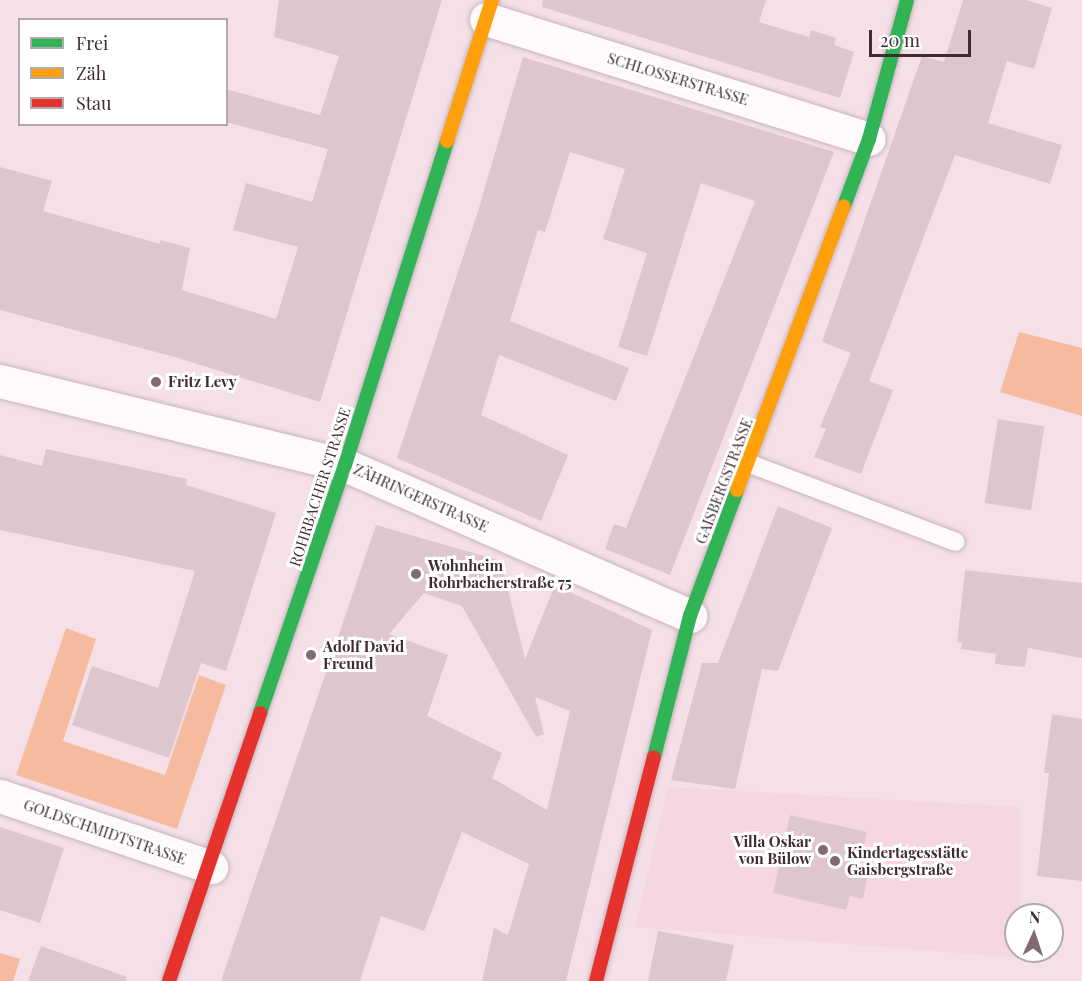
<!DOCTYPE html>
<html>
<head>
<meta charset="utf-8">
<style>
  body { margin:0 }
  #map { position:relative; width:1082px; height:981px; overflow:hidden; background:#f5e0e8; font-family:"Playfair Display",serif }
  div>[style] { position:absolute }
  [style*='--x'] { left:calc(var(--x)*1px); top:calc(var(--y)*1px); width:calc(var(--w)*1px); rotate:calc(var(--a)*1deg) }
  .built>* { inset:0; background:#f7d6e3 }
  .green>* { inset:0; background:#f6bb9f }
  .building>* { inset:0; background:#ddc7cd; transform-origin:0 0 }
  .roads { filter:drop-shadow(0 0 2px #c8b4bd) drop-shadow(0 0 2px #c8b4bd) }
  .lane>* { height:18px; margin:-9px; padding:0 9px; transform-origin:9px; border-radius:9px; background:#fefafc }
  .street>* { height:33px; margin:-16.5px; padding:0 16.5px; transform-origin:16.5px; border-radius:16.5px; background:#fefafc }
  .fast>* { height:14px; margin:-7px; padding:0 7px; transform-origin:7px; border-radius:7px; background:#30b455 }
  .slow>* { height:14px; margin:-7px; padding:0 7px; transform-origin:7px; border-radius:7px; background:#ff9f0a }
  .jam>* { height:14px; margin:-7px; padding:0 7px; transform-origin:7px; border-radius:7px; background:#e5322d }
  .dots>* { width:16px; height:16px; translate:-50% -50%; box-sizing:border-box; border:3px solid #fff; border-radius:50% }
  span { translate:-50% -50%; white-space:nowrap; text-align:center; line-height:1.15; -webkit-text-stroke:6px #fff; paint-order:stroke }
  .street-label { font-size:15px; color:#422a34 }
  .poi-label { font-size:15px; color:#422a34; font-weight:700 }
  .left { translate:0 -50%; text-align:left }
  .right { translate:-100% -50%; text-align:right }
  .legend { position:absolute; left:18px; top:18px; width:210px; height:108px; box-sizing:border-box; background:#fff; border:2px solid #b3aaae; margin:0; padding:8px 10px; list-style:none; font-size:18px; color:#422a34 }
  .legend li { display:flex; align-items:center; gap:12px; height:30px }
  .legend b { width:30px; border:2px solid #b3aaae }
  .north { position:absolute; left:1004px; top:903px; width:60px; height:60px; box-sizing:border-box; background:#fff; border:2px solid #b3aaae; border-radius:50%; rotate:3deg; font-size:16px; font-weight:700; line-height:24px; text-align:center; color:#422a34 }
  .north::after { content:''; display:block; margin:auto; width:21px; height:27px; background:#816a73; clip-path:polygon(50% 0,100% 100%,50% 72%,0 100%) }
  .scale { position:absolute; left:869px; top:30px; width:102px; height:27px; box-sizing:border-box; border:3px solid #422a34; border-top:0; padding-left:8px; font-size:18px; line-height:21px; white-space:nowrap; color:#422a34; -webkit-text-stroke:4px #fff; paint-order:stroke }
</style>
</head>
<body>
<div id="map">
  <div class="built">
    <i style="clip-path:polygon(668px 787px,1020px 807px,1020px 915px,1016px 915px,1016px 951px,1020px 951px,1021px 958px,635px 927px)"></i>
  </div>
  <div class="green">
    <i style="clip-path:polygon(1019px 332px,1082px 348px,1082px 416px,1000px 392px)"></i>
    <i style="clip-path:polygon(66px 628px,96px 639px,63px 741px,165px 775px,199px 675px,226px 685px,177px 829px,16px 775px)"></i>
    <i style="clip-path:polygon(0 953px,20px 959px,13px 981px,0 981px)"></i>
  </div>
  <div class="building">
    <i style="clip-path:polygon(279px 0,442px 0,320px 402px,178px 358px,0 310px,0 167px,52px 181px,43px 211px,160px 244px,160px 240px,190px 248px,182px 290px,276px 319px,298px 247px,233px 230px,246px 183px,312px 202px,328px 149px,226px 122px,226px 89px,320px 115px,339px 56px,274px 37px)"></i>
    <i style="clip-path:polygon(543px 0,766px 0,759px 22px,809px 37px,811px 30px,836px 38px,834px 45px,854px 52px,840px 98px,542px 7px)"></i>
    <i style="clip-path:polygon(963px 0,1026px 0,1052px 8px,1034px 69px,1007px 61px,988px 123px,1062px 145px,1050px 184px,955px 155px,869px 381px,893px 390px,861px 474px,814px 457px,826px 429px,820px 427px,851px 353px,822px 342px,922px 56px,944px 62px)"></i>
    <i style="clip-path:polygon(523px 57px,834px 152px,670px 575px,605px 549px,614px 524px,626px 528px,755px 201px,701px 183px,647px 356px,618px 347px,647px 253px,603px 239px,625px 169px,570px 152px,545px 232px,538px 230px,510px 321px,629px 368px,616px 401px,499px 355px,481px 415px,568px 455px,541px 521px,397px 458px,478px 211px)"></i>
    <i style="left:998px;top:419px;width:47px;height:85px;rotate:9deg"></i>
    <i style="clip-path:polygon(46px 449px,187px 479px,186px 485px,276px 513px,226px 671px,201px 663px,169px 758px,72px 725px,92px 666px,158px 688px,195px 571px,0 530px,0 455px,42px 466px)"></i>
    <i style="clip-path:polygon(778px 506px,832px 528px,778px 671px,762px 669px,735px 789px,671px 780px,702px 663px,718px 663px)"></i>
    <i style="clip-path:polygon(evenodd,376px 525px,501px 561px,525px 659px,555px 585px,652px 630px,566px 981px,482px 981px,494px 928px,508px 935px,529px 864px,462px 832px,424px 931px,381px 916px,360px 981px,221px 981px,376px 525px,424px 593px,462px 606px,536px 737px,544px 734px,535px 697px,570px 711px,547px 810px,492px 778px,502px 753px,427px 716px,448px 655px,389px 634px,424px 593px)"></i>
    <i style="clip-path:polygon(965px 570px,1082px 583px,1082px 658px,1028px 648px,1025px 667px,995px 664px,996px 654px,961px 649px,962px 643px,957px 642px)"></i>
    <i style="clip-path:polygon(1052px 714px,1082px 719px,1082px 881px,1037px 876px,1049px 773px,1044px 773px)"></i>
    <i style="clip-path:polygon(790px 815px,867px 832px,859px 867px,869px 869px,863px 899px,850px 896px,846px 910px,773px 893px)"></i>
    <i style="clip-path:polygon(0 827px,64px 848px,40px 923px,0 910px)"></i>
    <i style="clip-path:polygon(658px 931px,734px 945px,726px 981px,648px 981px)"></i>
    <i style="clip-path:polygon(41px 946px,127px 977px,126px 981px,28px 981px)"></i>
  </div>
  <div class="roads">
    <div class="lane">
      <i style="--x:748;--y:463;--w:222;--a:20.8"></i>
    </div>
    <div class="street">
      <i style="--x:486;--y:19;--w:401;--a:17.4"></i>
      <i style="--x:0;--y:381;--w:355;--a:13.7"></i>
      <i style="--x:345;--y:465;--w:377;--a:23.6"></i>
      <i style="--x:0;--y:796;--w:223;--a:18.6"></i>
    </div>
    <div class="fast">
      <i style="--x:844;--y:206;--w:72;--a:-69.5"></i>
      <i style="--x:869;--y:139;--w:144;--a:-74.7"></i>
      <i style="--x:260;--y:713;--w:262;--a:-71.1"></i>
      <i style="--x:345;--y:465;--w:340;--a:-72.5"></i>
      <i style="--x:654;--y:757;--w:146;--a:-75.7"></i>
      <i style="--x:690;--y:616;--w:134;--a:-69.5"></i>
    </div>
    <div class="slow">
      <i style="--x:447;--y:141;--w:148;--a:-72.3"></i>
      <i style="--x:737;--y:490;--w:303;--a:-69.4"></i>
    </div>
    <div class="jam">
      <i style="--x:169;--y:981;--w:283;--a:-71.2"></i>
      <i style="--x:596;--y:981;--w:231;--a:-75.5"></i>
    </div>
  </div>
  <div class="dots">
    <i style="left:156px;top:382px;background:#816a73"></i>
    <i style="left:416px;top:574px;background:#816a73"></i>
    <i style="left:311px;top:655px;background:#816a73"></i>
    <i style="left:823px;top:850px;background:#816a73"></i>
    <i style="left:835px;top:861px;background:#816a73"></i>
  </div>
  <div class="street-label">
    <span style="left:678px;top:79px;rotate:17deg">SCHLOSSERSTRASSE</span>
    <span style="left:724px;top:481px;rotate:-69deg">GAISBERGSTRASSE</span>
    <span style="left:320px;top:487px;rotate:-72deg">ROHRBACHER STRASSE</span>
    <span style="left:421px;top:498px;rotate:24deg">ZÄHRINGERSTRASSE</span>
    <span style="left:105px;top:832px;rotate:19deg">GOLDSCHMIDTSTRASSE</span>
  </div>
  <div class="poi-label">
    <span class="left" style="left:168px;top:382px">Fritz Levy</span>
    <span class="left" style="left:428px;top:574px">Wohnheim<br>Rohrbacherstraße 75</span>
    <span class="left" style="left:323px;top:655px">Adolf David<br>Freund</span>
    <span class="right" style="left:811px;top:850px">Villa Oskar<br>von Bülow</span>
    <span class="left" style="left:847px;top:861px">Kindertagesstätte<br>Gaisbergstraße</span>
  </div>
  <ul class="legend">
  <li><b style="height:8px;background:#30b455"></b>Frei</li>
  <li><b style="height:8px;background:#ff9f0a"></b>Zäh</li>
  <li><b style="height:8px;background:#e5322d"></b>Stau</li>
  </ul>
  <div class="north">N</div>
  <div class="scale">20 m</div>
</div>
</body>
</html>
